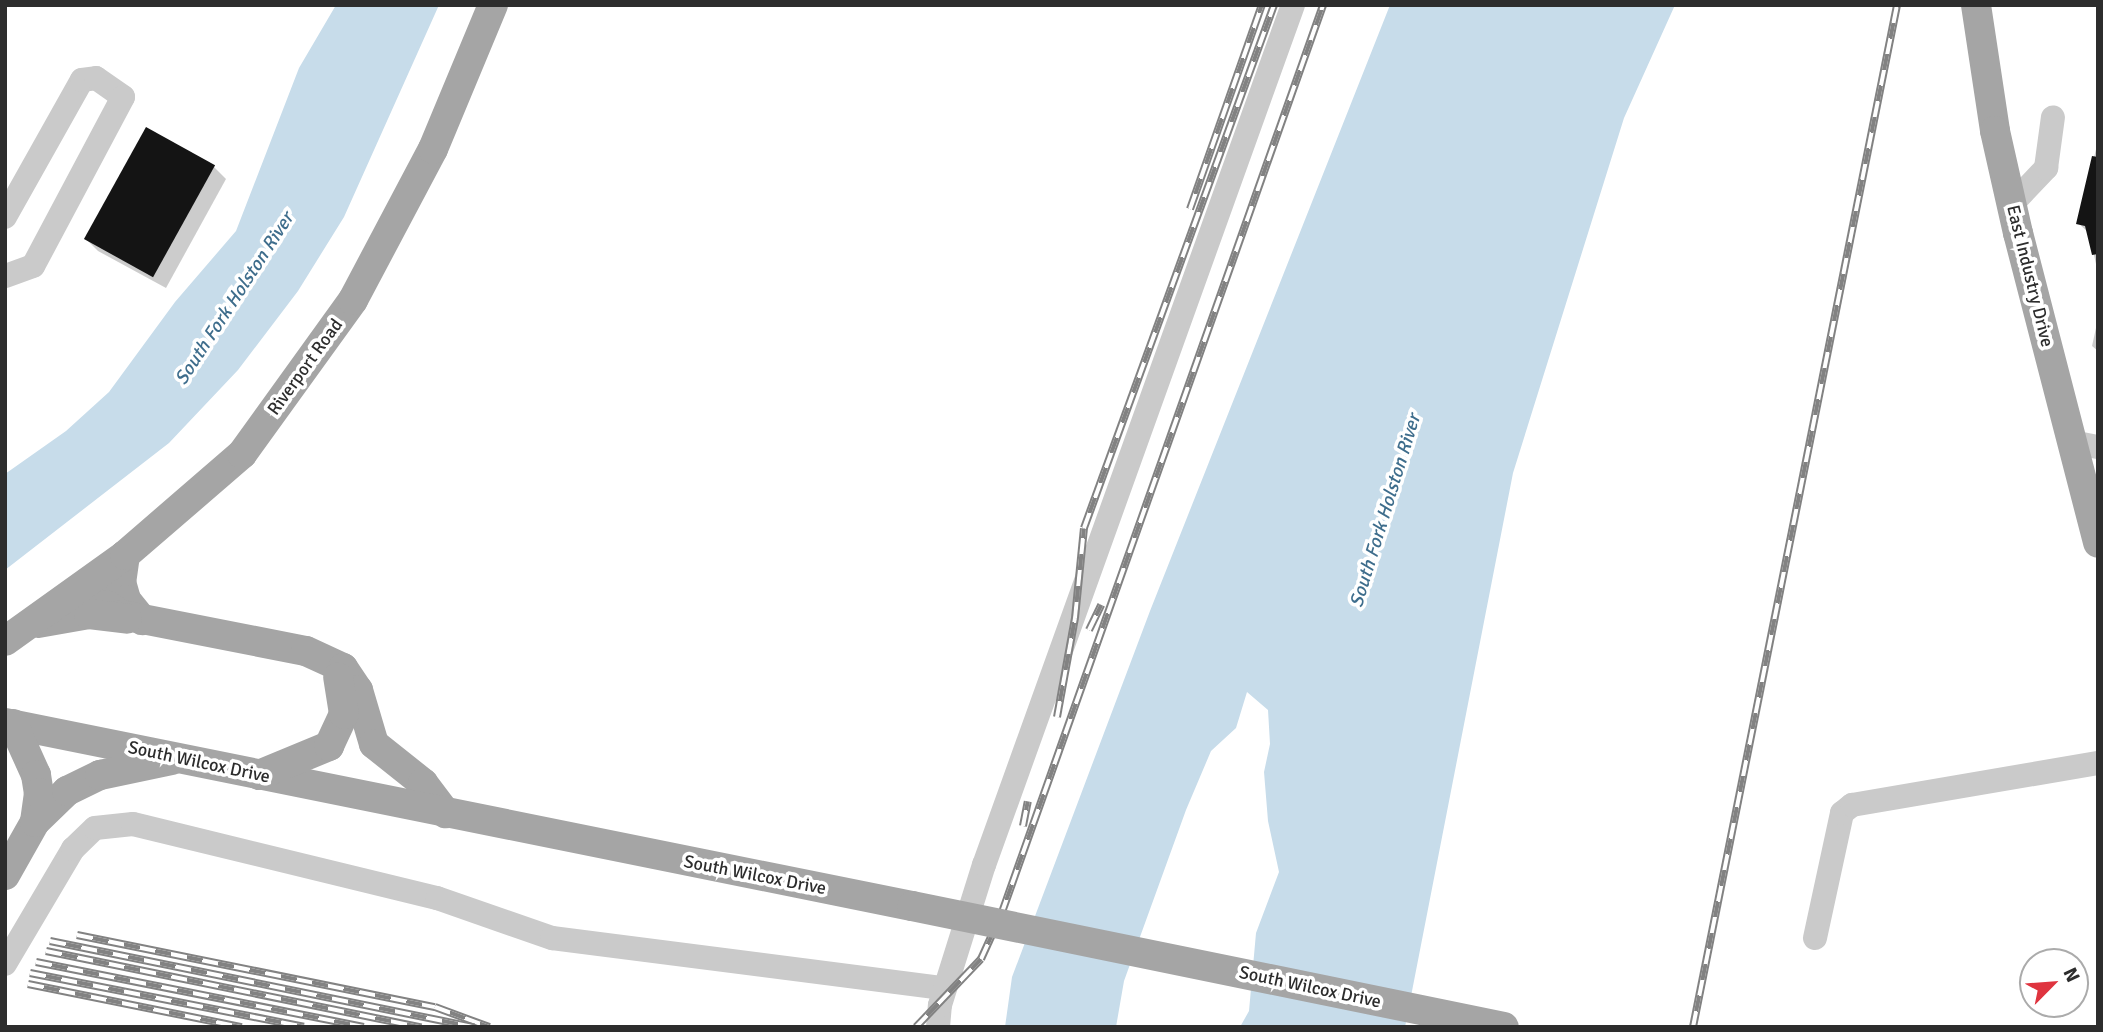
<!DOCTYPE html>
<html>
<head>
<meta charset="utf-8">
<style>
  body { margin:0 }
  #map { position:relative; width:2103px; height:1032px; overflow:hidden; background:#fff; font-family:Signika,sans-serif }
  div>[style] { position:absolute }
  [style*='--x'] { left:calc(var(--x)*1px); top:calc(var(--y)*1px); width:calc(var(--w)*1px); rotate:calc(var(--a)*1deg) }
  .water>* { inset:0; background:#c7dcea }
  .shadow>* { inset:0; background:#0003 }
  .building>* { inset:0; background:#141414; transform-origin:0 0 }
  .minor>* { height:24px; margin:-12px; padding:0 12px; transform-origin:12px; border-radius:12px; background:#cacaca }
  .major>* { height:30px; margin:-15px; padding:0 15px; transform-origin:15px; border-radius:15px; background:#a5a5a5 }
  .rail>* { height:8px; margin-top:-4px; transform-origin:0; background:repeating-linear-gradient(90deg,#fff 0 16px,#828282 0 32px); box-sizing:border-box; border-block:2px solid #828282 }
  .major-bridge>* { height:30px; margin:-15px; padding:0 15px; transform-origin:15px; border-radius:15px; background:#a5a5a5 }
  span { translate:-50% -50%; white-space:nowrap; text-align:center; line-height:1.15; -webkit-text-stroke:7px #fff; paint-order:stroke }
  .street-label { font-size:18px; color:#2d2d2d }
  .water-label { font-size:19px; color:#3e6d8c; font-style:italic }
  .frame { position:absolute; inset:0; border:7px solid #2d2d2d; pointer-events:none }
  .north { position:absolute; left:2019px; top:948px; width:70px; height:70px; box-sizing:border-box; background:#fff; border:2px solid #ababab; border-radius:50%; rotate:65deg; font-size:19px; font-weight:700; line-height:28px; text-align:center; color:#2d2d2d }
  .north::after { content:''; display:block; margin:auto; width:24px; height:32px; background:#df343f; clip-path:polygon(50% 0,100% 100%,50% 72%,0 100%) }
</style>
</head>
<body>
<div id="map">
  <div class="water">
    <i style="clip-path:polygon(336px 5px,439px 5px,344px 217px,298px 291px,238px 370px,169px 443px,5px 570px,5px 474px,66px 431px,109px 392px,175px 302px,236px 231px,299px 68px)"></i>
    <i style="clip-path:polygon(1390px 5px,1675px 5px,1624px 118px,1513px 473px,1405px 1027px,1240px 1027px,1249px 1011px,1256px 933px,1279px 872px,1268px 821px,1264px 772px,1270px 744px,1268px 710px,1247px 692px,1236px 728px,1211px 751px,1186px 810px,1124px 981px,1116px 1027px,1005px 1027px,1012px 977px,1150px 611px)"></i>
  </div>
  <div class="shadow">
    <i style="clip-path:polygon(2098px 141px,2098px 273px,2089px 233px,2078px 223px)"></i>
    <i style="clip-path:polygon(214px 167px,226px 179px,166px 288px,98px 251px,86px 239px)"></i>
    <i style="clip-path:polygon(2098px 319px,2098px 351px,2092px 346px)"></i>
  </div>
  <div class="building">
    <i style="left:146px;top:127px;width:79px;height:128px;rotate:29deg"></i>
    <i style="clip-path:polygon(2092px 156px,2098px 157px,2098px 254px,2092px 255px,2085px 226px,2076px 224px)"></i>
  </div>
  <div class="minor">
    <i style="--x:2012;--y:204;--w:50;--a:-46.6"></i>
    <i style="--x:2046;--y:168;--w:51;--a:-82.2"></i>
    <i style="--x:5;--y:217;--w:157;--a:-60.7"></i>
    <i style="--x:82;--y:80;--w:14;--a:-8"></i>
    <i style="--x:96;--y:78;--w:33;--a:35"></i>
    <i style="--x:123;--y:97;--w:191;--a:118"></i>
    <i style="--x:33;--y:266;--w:30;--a:160"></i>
    <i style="--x:2072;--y:442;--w:26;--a:11"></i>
    <i style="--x:1815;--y:938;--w:128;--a:-77.8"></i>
    <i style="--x:1842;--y:813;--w:13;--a:-39"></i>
    <i style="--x:1852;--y:805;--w:250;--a:-9.7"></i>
    <i style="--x:5;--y:964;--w:134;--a:-59.4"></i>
    <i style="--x:73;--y:849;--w:30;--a:-44"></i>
    <i style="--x:95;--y:828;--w:38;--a:-6"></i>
    <i style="--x:133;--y:824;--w:313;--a:13.7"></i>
    <i style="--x:437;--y:898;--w:122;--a:19.2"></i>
    <i style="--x:552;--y:938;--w:396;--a:7.3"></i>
    <i style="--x:938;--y:1027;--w:22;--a:-85"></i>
    <i style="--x:940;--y:1005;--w:147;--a:-72.6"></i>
    <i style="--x:984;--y:865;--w:914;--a:-70.24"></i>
  </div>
  <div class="major">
    <i style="--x:1976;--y:5;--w:127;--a:81.4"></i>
    <i style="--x:1995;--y:131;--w:105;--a:77.3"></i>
    <i style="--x:2018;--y:233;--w:320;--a:75.5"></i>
    <i style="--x:125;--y:555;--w:27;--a:98"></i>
    <i style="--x:121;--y:582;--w:19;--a:74"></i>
    <i style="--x:126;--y:600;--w:26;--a:51"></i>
    <i style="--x:87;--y:583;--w:29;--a:49"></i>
    <i style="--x:106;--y:605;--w:19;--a:32"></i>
    <i style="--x:122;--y:615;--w:187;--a:11.1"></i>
    <i style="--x:306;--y:651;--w:41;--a:24.7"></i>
    <i style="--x:343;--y:668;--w:27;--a:56"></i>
    <i style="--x:358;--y:690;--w:56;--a:73.5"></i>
    <i style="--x:374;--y:744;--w:63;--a:38.5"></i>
    <i style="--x:423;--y:783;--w:38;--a:53"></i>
    <i style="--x:38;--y:623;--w:52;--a:-10"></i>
    <i style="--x:89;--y:614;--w:38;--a:7"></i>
    <i style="--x:5;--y:641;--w:148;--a:-35.6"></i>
    <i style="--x:125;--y:555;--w:155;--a:-40.8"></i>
    <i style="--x:242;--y:454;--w:190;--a:-54.2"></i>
    <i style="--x:353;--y:300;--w:171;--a:-62.1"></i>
    <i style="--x:433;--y:149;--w:156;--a:-67.4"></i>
    <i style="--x:5;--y:723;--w:925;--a:11.41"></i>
    <i style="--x:13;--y:724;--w:56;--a:65.7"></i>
    <i style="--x:36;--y:775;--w:18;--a:81"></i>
    <i style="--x:39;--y:793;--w:29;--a:98"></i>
    <i style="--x:259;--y:775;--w:76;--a:-22.5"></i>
    <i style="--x:329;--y:746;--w:35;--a:-65"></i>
    <i style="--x:344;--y:714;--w:37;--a:-99"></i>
    <i style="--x:5;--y:875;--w:61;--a:-60.5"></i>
    <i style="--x:35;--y:822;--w:45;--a:-44.1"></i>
    <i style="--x:67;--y:791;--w:37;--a:-26"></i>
    <i style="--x:100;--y:775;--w:74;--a:-11.8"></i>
  </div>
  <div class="rail">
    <i style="--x:1190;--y:209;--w:216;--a:-70.6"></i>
    <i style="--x:1089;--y:630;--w:28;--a:-64"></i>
    <i style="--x:1057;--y:717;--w:101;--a:-79.7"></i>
    <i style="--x:1075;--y:618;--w:90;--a:-84.3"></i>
    <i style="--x:1084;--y:528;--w:556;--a:-70.03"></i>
    <i style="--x:1023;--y:826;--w:25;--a:-79"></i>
    <i style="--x:77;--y:935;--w:365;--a:11.4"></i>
    <i style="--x:435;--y:1007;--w:58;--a:20.3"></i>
    <i style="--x:50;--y:941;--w:433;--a:11.5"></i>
    <i style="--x:46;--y:951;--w:383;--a:11.5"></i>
    <i style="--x:36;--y:962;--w:334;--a:11.2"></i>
    <i style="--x:30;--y:973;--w:279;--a:11.1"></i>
    <i style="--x:28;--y:984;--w:218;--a:11.4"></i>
    <i style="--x:916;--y:1027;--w:94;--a:-46.3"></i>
    <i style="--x:981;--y:959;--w:48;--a:-65.6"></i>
    <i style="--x:1001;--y:915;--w:965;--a:-70.51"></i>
    <i style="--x:1693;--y:1027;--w:1042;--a:-78.71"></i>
  </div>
  <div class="major-bridge">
    <i style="--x:912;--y:906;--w:604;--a:11.55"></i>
  </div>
  <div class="street-label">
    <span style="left:2030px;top:276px;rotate:76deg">East Industry Drive</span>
    <span style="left:305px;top:367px;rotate:-54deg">Riverport Road</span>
    <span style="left:199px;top:762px;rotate:12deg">South Wilcox Drive</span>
    <span style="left:755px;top:875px;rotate:11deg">South Wilcox Drive</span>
    <span style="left:1310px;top:987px;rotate:12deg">South Wilcox Drive</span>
  </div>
  <div class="water-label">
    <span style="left:235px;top:299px;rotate:-57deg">South Fork Holston River</span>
    <span style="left:1386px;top:511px;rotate:-73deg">South Fork Holston River</span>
  </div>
  <div class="frame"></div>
  <div class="north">N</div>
</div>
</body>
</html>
